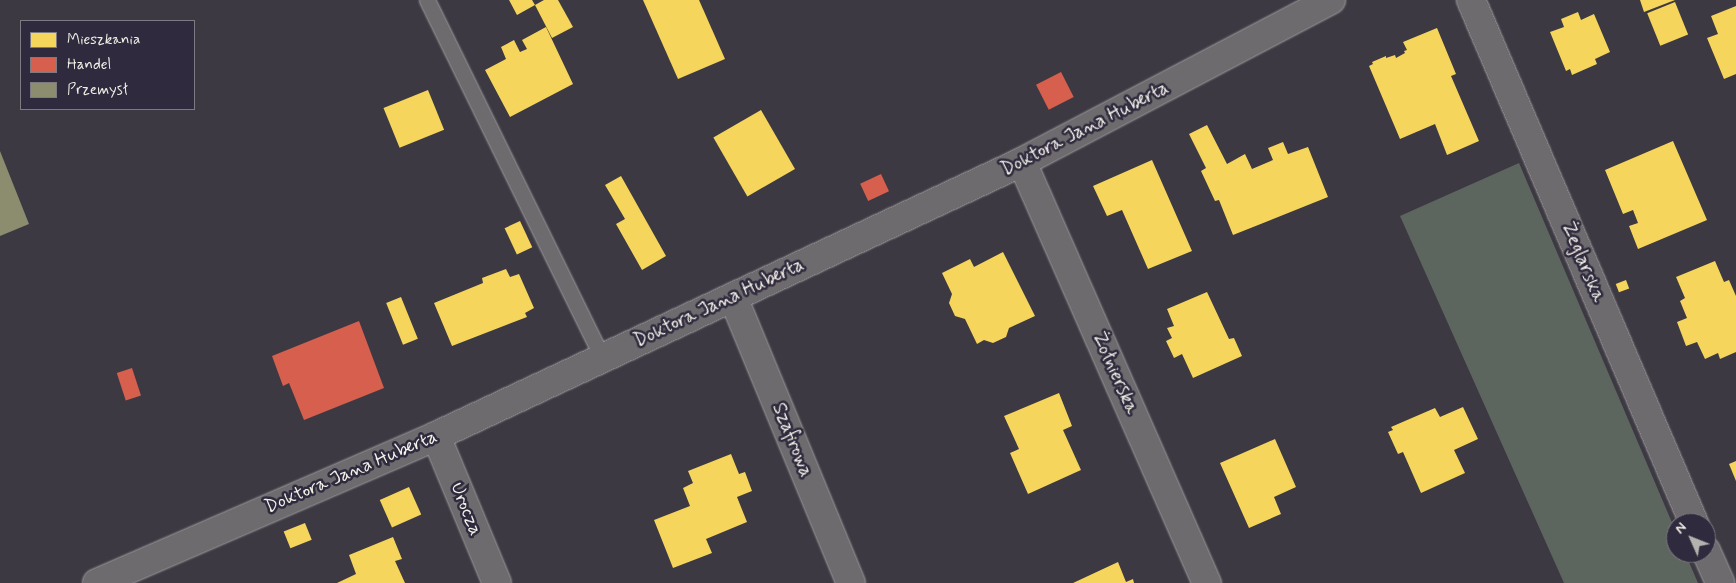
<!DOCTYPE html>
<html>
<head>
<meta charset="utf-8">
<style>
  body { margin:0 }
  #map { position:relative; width:1736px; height:583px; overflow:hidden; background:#3d3942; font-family:Mynerve,sans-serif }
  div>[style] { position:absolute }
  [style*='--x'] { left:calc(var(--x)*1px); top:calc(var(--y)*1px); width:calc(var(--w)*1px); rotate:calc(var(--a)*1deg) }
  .green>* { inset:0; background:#5c665e }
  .homes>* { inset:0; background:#f6d55c; transform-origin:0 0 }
  .shops>* { inset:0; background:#d6604d; transform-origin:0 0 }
  .industry>* { inset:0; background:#8c8c6e }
  .roads { filter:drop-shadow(0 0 1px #9f9da0) drop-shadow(0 0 1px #9f9da0) }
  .service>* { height:15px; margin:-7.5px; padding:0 7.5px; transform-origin:7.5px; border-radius:7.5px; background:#6e6b6e }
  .minor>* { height:28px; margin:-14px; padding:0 14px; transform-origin:14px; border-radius:14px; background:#6e6b6e }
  span { translate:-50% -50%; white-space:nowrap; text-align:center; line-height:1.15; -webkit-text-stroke:5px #2f2a3d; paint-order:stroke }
  .street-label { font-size:19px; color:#f4f1e8 }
  .legend { position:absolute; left:20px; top:20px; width:175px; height:90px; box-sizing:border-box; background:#2f2a3d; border:1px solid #7e7a81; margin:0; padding:6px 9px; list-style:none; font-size:15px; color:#f4f1e8 }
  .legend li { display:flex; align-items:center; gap:10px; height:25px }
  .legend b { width:25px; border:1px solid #7e7a81 }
  .north { position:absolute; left:1666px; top:513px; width:50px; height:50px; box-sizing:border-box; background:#2f2a3d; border:1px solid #7e7a81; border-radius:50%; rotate:314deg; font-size:14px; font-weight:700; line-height:20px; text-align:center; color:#f4f1e8 }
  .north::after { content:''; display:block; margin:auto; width:18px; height:22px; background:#b4b1ae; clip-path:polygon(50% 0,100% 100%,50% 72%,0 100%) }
</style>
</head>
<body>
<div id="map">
  <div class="green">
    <i style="clip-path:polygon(1519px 163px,1676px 532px,1676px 553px,1685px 553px,1698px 583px,1564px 583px,1400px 216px)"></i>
  </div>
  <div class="homes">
    <i style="clip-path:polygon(509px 0,532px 0,535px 5px,517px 15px)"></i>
    <i style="clip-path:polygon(544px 0,558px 0,573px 27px,552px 38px,535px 5px)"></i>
    <i style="clip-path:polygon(643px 0,699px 0,725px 59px,678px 79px)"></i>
    <i style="clip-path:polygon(1640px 0,1675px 0,1644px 12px)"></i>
    <i style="left:1675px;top:2px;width:35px;height:30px;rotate:68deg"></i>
    <i style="clip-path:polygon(1736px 6px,1736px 74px,1724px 79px,1707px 38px,1718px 34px,1711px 16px)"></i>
    <i style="clip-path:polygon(1578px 12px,1581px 20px,1594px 14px,1610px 52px,1595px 59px,1597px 64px,1572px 75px,1570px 69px,1566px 71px,1550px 32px,1564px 27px,1561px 19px)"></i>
    <i style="clip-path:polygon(546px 27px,573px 84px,510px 117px,485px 70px,506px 59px,501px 47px,514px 40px,520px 52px,527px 49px,522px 40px)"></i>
    <i style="clip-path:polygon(1437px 28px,1456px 74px,1451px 76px,1479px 141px,1447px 155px,1435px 124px,1400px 139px,1369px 66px,1373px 64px,1372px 62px,1386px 56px,1386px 58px,1395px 55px,1396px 58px,1405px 53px,1404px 51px,1407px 50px,1403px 42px)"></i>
    <i style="left:428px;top:90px;width:43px;height:48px;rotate:68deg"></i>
    <i style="left:761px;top:110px;width:68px;height:55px;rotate:60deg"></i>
    <i style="clip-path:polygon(1207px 125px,1227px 164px,1245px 154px,1252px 169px,1273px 160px,1268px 148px,1283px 142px,1288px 154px,1308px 147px,1328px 197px,1233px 235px,1219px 200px,1215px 201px,1201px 171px,1206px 168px,1189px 134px)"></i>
    <i style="clip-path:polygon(1673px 141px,1707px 220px,1638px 249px,1629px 226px,1638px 223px,1633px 210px,1623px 214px,1605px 170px)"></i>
    <i style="clip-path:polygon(1152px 160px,1192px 251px,1148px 269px,1122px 210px,1107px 216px,1093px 186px)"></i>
    <i style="clip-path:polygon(621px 176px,666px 256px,642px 270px,616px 224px,625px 219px,605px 185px)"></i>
    <i style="left:520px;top:221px;width:29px;height:17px;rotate:65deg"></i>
    <i style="clip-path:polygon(1003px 252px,1035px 316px,1009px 328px,1006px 337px,993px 343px,984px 340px,977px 344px,965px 319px,955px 316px,949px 303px,952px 294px,942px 273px,970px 259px,974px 267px)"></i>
    <i style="clip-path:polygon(1715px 261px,1724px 282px,1729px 280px,1736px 296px,1736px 352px,1720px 359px,1718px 353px,1705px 359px,1697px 342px,1686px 346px,1677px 322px,1687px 318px,1680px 301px,1685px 298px,1676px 277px)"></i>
    <i style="clip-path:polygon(506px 269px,510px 277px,519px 274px,534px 308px,525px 313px,527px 317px,452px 346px,434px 303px,483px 283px,482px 278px)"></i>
    <i style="left:1626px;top:280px;width:9px;height:11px;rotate:69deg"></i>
    <i style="clip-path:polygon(1207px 292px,1229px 339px,1234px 338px,1242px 356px,1193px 378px,1182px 354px,1174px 358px,1166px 341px,1172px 338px,1167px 328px,1174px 326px,1167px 309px)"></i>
    <i style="left:401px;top:297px;width:45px;height:16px;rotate:68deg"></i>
    <i style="clip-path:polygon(1059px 393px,1072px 426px,1063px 430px,1081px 470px,1028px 494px,1010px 453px,1019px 449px,1004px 416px)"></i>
    <i style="clip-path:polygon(1463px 407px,1478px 439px,1454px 450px,1465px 473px,1421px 493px,1403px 452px,1398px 454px,1388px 432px,1393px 430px,1391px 427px,1435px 408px,1440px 417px)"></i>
    <i style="clip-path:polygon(1275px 439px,1296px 487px,1274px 497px,1281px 514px,1249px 528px,1220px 463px)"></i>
    <i style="clip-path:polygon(731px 454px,739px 474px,745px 472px,752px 491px,737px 497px,747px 522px,706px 539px,712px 553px,673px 568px,654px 520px,690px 506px,683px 488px,693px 483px,688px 471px)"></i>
    <i style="clip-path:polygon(1736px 461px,1736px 481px,1729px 464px)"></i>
    <i style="left:409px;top:487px;width:30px;height:32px;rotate:66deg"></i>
    <i style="left:305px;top:523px;width:18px;height:23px;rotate:68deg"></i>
    <i style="clip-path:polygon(393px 537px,402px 559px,395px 561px,405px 583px,337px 583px,356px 574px,349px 555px)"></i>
    <i style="clip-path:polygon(1118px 562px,1126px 582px,1133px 579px,1134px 583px,1073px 583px)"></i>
  </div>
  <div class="shops">
    <i style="left:1061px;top:72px;width:28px;height:28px;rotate:63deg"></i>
    <i style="left:881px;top:174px;width:19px;height:23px;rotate:65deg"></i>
    <i style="clip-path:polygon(359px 321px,384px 388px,304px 420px,289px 383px,283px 386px,272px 356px)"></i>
    <i style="left:132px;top:368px;width:29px;height:16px;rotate:72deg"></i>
  </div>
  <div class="industry">
    <i style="clip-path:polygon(0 151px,29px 224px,0 236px)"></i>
  </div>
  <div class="roads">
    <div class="service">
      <i style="--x:427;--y:0;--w:398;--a:63.9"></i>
    </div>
    <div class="minor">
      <i style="--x:1471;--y:0;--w:569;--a:66.91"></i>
      <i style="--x:1022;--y:162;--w:460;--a:66.3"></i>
      <i style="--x:733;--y:297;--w:309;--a:67.6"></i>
      <i style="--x:436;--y:436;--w:159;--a:67.5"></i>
      <i style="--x:1706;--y:551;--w:35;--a:66"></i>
      <i style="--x:97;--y:583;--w:369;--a:-23.4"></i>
      <i style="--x:436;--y:436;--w:647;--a:-25.06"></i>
      <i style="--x:1022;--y:162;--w:349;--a:-27.7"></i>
    </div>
  </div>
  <div class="street-label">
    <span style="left:1085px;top:129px;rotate:-27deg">Doktora Jana Huberta</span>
    <span style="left:1583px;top:262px;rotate:67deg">Żeglarska</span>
    <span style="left:719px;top:303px;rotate:-25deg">Doktora Jana Huberta</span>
    <span style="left:1115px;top:373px;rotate:66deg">Żołnierska</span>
    <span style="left:792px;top:440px;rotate:68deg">Szafirowa</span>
    <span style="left:351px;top:472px;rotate:-23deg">Doktora Jana Huberta</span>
    <span style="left:466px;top:509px;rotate:68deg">Urocza</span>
  </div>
  <ul class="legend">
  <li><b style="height:14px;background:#f6d55c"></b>Mieszkania</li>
  <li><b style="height:14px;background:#d6604d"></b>Handel</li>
  <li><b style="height:14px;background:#8c8c6e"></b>Przemysł</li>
  </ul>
  <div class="north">N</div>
</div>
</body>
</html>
